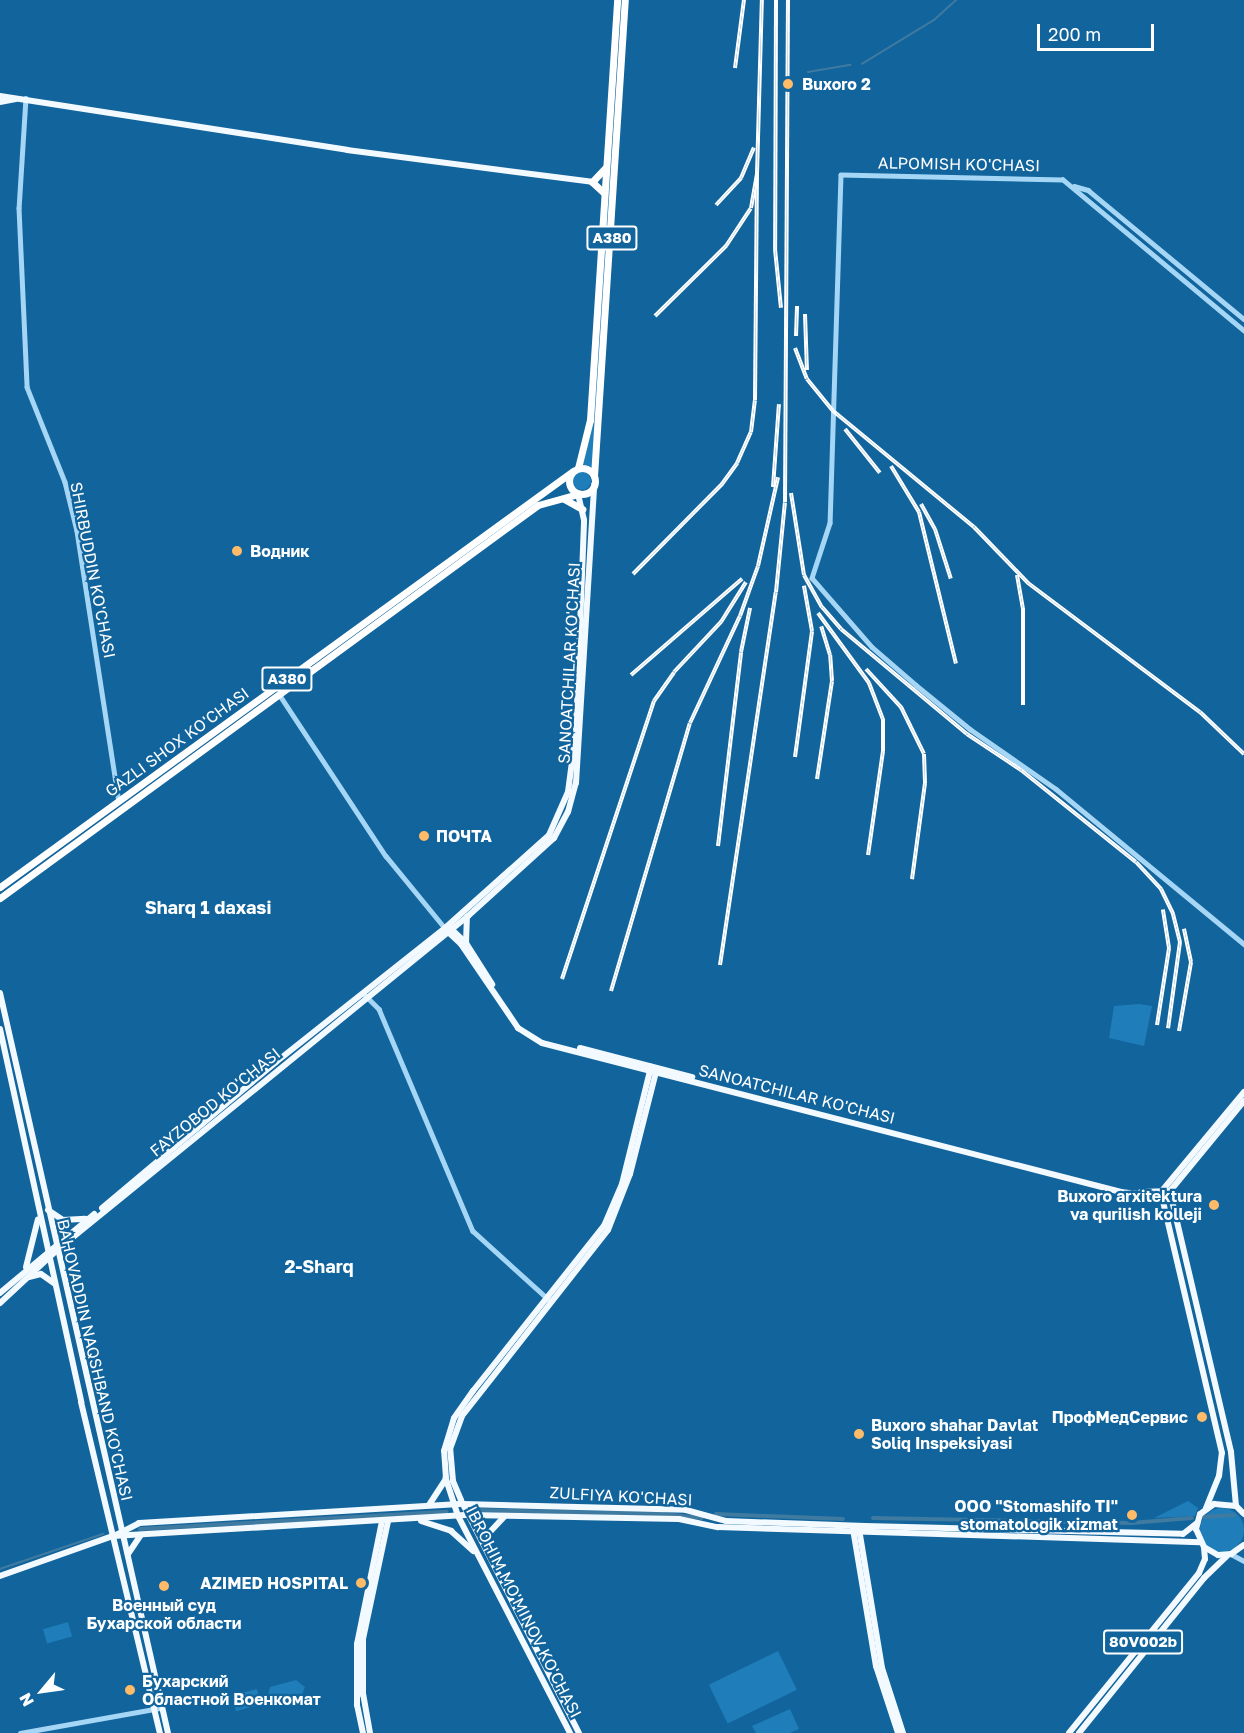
<!DOCTYPE html>
<html>
<head>
<meta charset="utf-8">
<style>
  body { margin:0 }
  #map { position:relative; width:1244px; height:1733px; overflow:hidden; background:#11649c; font-family:"Golos Text",sans-serif }
  div>[style] { position:absolute }
  [style*='--x'] { left:calc(var(--x)*1px); top:calc(var(--y)*1px); width:calc(var(--w)*1px); rotate:calc(var(--a)*1deg) }
  .green>* { inset:0; background:#1f7eb9; transform-origin:0 0 }
  .round { border-radius:50% }
  .stream>* { height:1.5px; margin:-0.75px; padding:0 0.75px; transform-origin:0.75px; border-radius:0.75px; background:#3f7aa1 }
  .canal>* { height:4px; margin:-2px; padding:0 2px; transform-origin:2px; border-radius:2px; background:#3f7aa1 }
  .minor>* { height:4.5px; margin:-2.25px; padding:0 2.25px; transform-origin:2.25px; border-radius:2.25px; background:#a5d6f5 }
  .major>* { height:6px; margin:-3px; padding:0 3px; transform-origin:3px; border-radius:3px; background:#f2f9ff }
  .highway>* { height:7px; margin:-3.5px; padding:0 3.5px; transform-origin:3.5px; border-radius:3.5px; background:#fff }
  .highway>.ring { margin:-3.5px; padding:0; box-sizing:content-box; background:none; border:7px solid #fff; border-radius:50% }
  .rail>* { height:4px; margin-top:-2px; transform-origin:0; background:repeating-linear-gradient(90deg,#11649c 0 4.5px,#fff 0 9px); box-sizing:border-box; border-block:2px solid #fff }
  .dots>* { width:16px; height:16px; translate:-50% -50%; box-sizing:border-box; border:3px solid #11649c; border-radius:50% }
  span { translate:-50% -50%; white-space:nowrap; text-align:center; line-height:1.15; -webkit-text-stroke:4.5px #11649c; paint-order:stroke }
  .shield-label span { padding:2px 4px; background:#11649c; border:2px solid; border-radius:4px; -webkit-text-stroke-width:0 }
  .shield-label { font-size:15px; color:#fff; font-weight:700 }
  .poi-label { font-size:16px; color:#fff; font-weight:700 }
  .left { translate:0 -50%; text-align:left }
  .right { translate:-100% -50%; text-align:right }
  .street-label { font-size:16px; color:#fff }
  .neighbourhood-label { font-size:18px; color:#fff; font-weight:700 }
  .north { position:absolute; left:12px; top:1661px; width:60px; height:60px; -webkit-text-stroke:4px #11649c; paint-order:stroke; rotate:241deg; font-size:16px; font-weight:700; line-height:24px; text-align:center; color:#fff }
  .north::after { content:''; display:block; margin:auto; width:21px; height:27px; background:#fff; clip-path:polygon(50% 0,100% 100%,50% 72%,0 100%) }
  .scale { position:absolute; left:1037px; top:24px; width:117px; height:27px; box-sizing:border-box; border:3px solid #fff; border-top:0; padding-left:8px; font-size:18px; line-height:21px; white-space:nowrap; color:#fff; -webkit-text-stroke:4px #11649c; paint-order:stroke }
</style>
</head>
<body>
<div id="map">
  <div class="green">
    <i style="clip-path:polygon(610px 152px,612px 152px,592px 468px,582px 464px,592px 427px)"></i>
    <i class="round" style="left:573px;top:472px;width:18px;height:18px"></i>
    <i style="clip-path:polygon(1139px 1004px,1152px 1006px,1144px 1046px,1109px 1038px,1114px 1006px)"></i>
    <i style="clip-path:polygon(1188px 1501px,1198px 1508px,1195px 1516px,1154px 1518px)"></i>
    <i class="round" style="left:1200px;top:1508px;width:44px;height:44px"></i>
    <i style="left:68px;top:1622px;width:15px;height:26px;rotate:74deg"></i>
    <i style="left:778px;top:1651px;width:43px;height:77px;rotate:64deg"></i>
    <i style="clip-path:polygon(296px 1680px,305px 1687px,301px 1697px,274px 1704px,267px 1700px,270px 1687px)"></i>
    <i style="left:257px;top:1689px;width:16px;height:26px;rotate:75deg"></i>
    <i style="clip-path:polygon(790px 1709px,799px 1729px,790px 1733px,756px 1733px,752px 1726px)"></i>
  </div>
  <div class="stream">
    <i style="--x:862;--y:64;--w:84;--a:-31.4"></i>
    <i style="--x:934;--y:20;--w:30;--a:-42"></i>
    <i style="--x:808;--y:72;--w:43;--a:-9.5"></i>
    <i style="--x:0;--y:1569;--w:109;--a:-18.8"></i>
  </div>
  <div class="canal">
    <i style="--x:475;--y:1510;--w:188;--a:1.2"></i>
    <i style="--x:663;--y:1514;--w:39;--a:6"></i>
    <i style="--x:716;--y:1514;--w:127;--a:2.3"></i>
    <i style="--x:1204;--y:1517;--w:30;--a:-4"></i>
    <i style="--x:873;--y:1518;--w:258;--a:1.1"></i>
    <i style="--x:1131;--y:1523;--w:61;--a:-4.7"></i>
    <i style="--x:140;--y:1529;--w:307;--a:-3.2"></i>
  </div>
  <div class="minor">
    <i style="--x:26;--y:98;--w:110;--a:93.6"></i>
    <i style="--x:19;--y:208;--w:179;--a:87.4"></i>
    <i style="--x:27;--y:387;--w:102;--a:68.2"></i>
    <i style="--x:65;--y:482;--w:50;--a:76.2"></i>
    <i style="--x:77;--y:531;--w:273;--a:81.2"></i>
    <i style="--x:1074;--y:186;--w:15;--a:16"></i>
    <i style="--x:1088;--y:190;--w:202;--a:39.6"></i>
    <i style="--x:1244;--y:331;--w:236;--a:-140.2"></i>
    <i style="--x:1063;--y:180;--w:222;--a:-178.7"></i>
    <i style="--x:841;--y:175;--w:348;--a:91.8"></i>
    <i style="--x:830;--y:523;--w:58;--a:108.1"></i>
    <i style="--x:812;--y:578;--w:91;--a:49"></i>
    <i style="--x:872;--y:647;--w:58;--a:40.8"></i>
    <i style="--x:916;--y:685;--w:70;--a:39.2"></i>
    <i style="--x:970;--y:729;--w:105;--a:34.9"></i>
    <i style="--x:1056;--y:789;--w:244;--a:39.5"></i>
    <i style="--x:279;--y:694;--w:194;--a:56.6"></i>
    <i style="--x:386;--y:856;--w:93;--a:50.7"></i>
    <i style="--x:363;--y:993;--w:23;--a:45"></i>
    <i style="--x:379;--y:1009;--w:241;--a:67.1"></i>
    <i style="--x:473;--y:1231;--w:103;--a:42.2"></i>
    <i style="--x:1231;--y:1554;--w:15;--a:28"></i>
    <i style="--x:20;--y:1733;--w:143;--a:-10.1"></i>
  </div>
  <div class="major">
    <i style="--x:0;--y:96;--w:351;--a:8.8"></i>
    <i style="--x:347;--y:150;--w:247;--a:7.4"></i>
    <i style="--x:0;--y:102;--w:16;--a:-11"></i>
    <i style="--x:450;--y:928;--w:22;--a:43"></i>
    <i style="--x:466;--y:943;--w:49;--a:57.6"></i>
    <i style="--x:446;--y:930;--w:21;--a:43"></i>
    <i style="--x:461;--y:944;--w:102;--a:55.8"></i>
    <i style="--x:518;--y:1028;--w:28;--a:32"></i>
    <i style="--x:542;--y:1043;--w:598;--a:14.43"></i>
    <i style="--x:1121;--y:1192;--w:50;--a:6.8"></i>
    <i style="--x:466;--y:943;--w:26;--a:-88"></i>
    <i style="--x:0;--y:993;--w:759;--a:77.21"></i>
    <i style="--x:0;--y:1029;--w:382;--a:77.7"></i>
    <i style="--x:81;--y:1402;--w:340;--a:76.6"></i>
    <i style="--x:580;--y:1048;--w:116;--a:14.5"></i>
    <i style="--x:1170;--y:1191;--w:117;--a:-50.6"></i>
    <i style="--x:1141;--y:1192;--w:29;--a:-2"></i>
    <i style="--x:1171;--y:1196;--w:263;--a:76.8"></i>
    <i style="--x:1231;--y:1452;--w:54;--a:84.7"></i>
    <i style="--x:102;--y:1208;--w:227;--a:-40"></i>
    <i style="--x:276;--y:1062;--w:216;--a:-38.4"></i>
    <i style="--x:445;--y:928;--w:140;--a:-41.8"></i>
    <i style="--x:549;--y:835;--w:47;--a:-66.2"></i>
    <i style="--x:568;--y:792;--w:62;--a:-82.5"></i>
    <i style="--x:576;--y:731;--w:211;--a:-87.8"></i>
    <i style="--x:584;--y:520;--w:27;--a:-103"></i>
    <i style="--x:48;--y:1210;--w:18;--a:34"></i>
    <i style="--x:63;--y:1220;--w:22;--a:-3"></i>
    <i style="--x:26;--y:1267;--w:49;--a:-76"></i>
    <i style="--x:29;--y:1277;--w:12;--a:-14"></i>
    <i style="--x:41;--y:1274;--w:16;--a:35"></i>
    <i style="--x:0;--y:1293;--w:123;--a:-40"></i>
    <i style="--x:0;--y:1303;--w:76;--a:-42.9"></i>
    <i style="--x:56;--y:1251;--w:531;--a:-39.11"></i>
    <i style="--x:468;--y:916;--w:116;--a:-42.2"></i>
    <i style="--x:554;--y:838;--w:30;--a:-62"></i>
    <i style="--x:568;--y:812;--w:30;--a:-75"></i>
    <i style="--x:576;--y:783;--w:299;--a:-86.5"></i>
    <i style="--x:429;--y:1505;--w:31;--a:-57"></i>
    <i style="--x:1206;--y:1508;--w:35;--a:-68"></i>
    <i style="--x:1219;--y:1476;--w:23;--a:-83"></i>
    <i style="--x:1222;--y:1453;--w:268;--a:-103.2"></i>
    <i style="--x:1161;--y:1192;--w:130;--a:-50.3"></i>
    <i style="--x:1244;--y:1514;--w:11;--a:-135"></i>
    <i style="--x:1236;--y:1506;--w:22;--a:-175"></i>
    <i style="--x:1214;--y:1504;--w:17;--a:144"></i>
    <i style="--x:1200;--y:1514;--w:16;--a:105"></i>
    <i style="--x:1196;--y:1529;--w:20;--a:66"></i>
    <i style="--x:1204;--y:1547;--w:16;--a:30"></i>
    <i style="--x:1218;--y:1555;--w:13;--a:-4"></i>
    <i style="--x:1231;--y:1554;--w:16;--a:-35"></i>
    <i style="--x:421;--y:1521;--w:32;--a:18"></i>
    <i style="--x:451;--y:1531;--w:30;--a:42"></i>
    <i style="--x:853;--y:1529;--w:139;--a:80.5"></i>
    <i style="--x:876;--y:1666;--w:71;--a:71.8"></i>
    <i style="--x:859;--y:1529;--w:141;--a:80.6"></i>
    <i style="--x:882;--y:1668;--w:68;--a:72.1"></i>
    <i style="--x:114;--y:1536;--w:28;--a:-27"></i>
    <i style="--x:139;--y:1523;--w:325;--a:-3.4"></i>
    <i style="--x:463;--y:1504;--w:223;--a:1.5"></i>
    <i style="--x:686;--y:1510;--w:41;--a:15.4"></i>
    <i style="--x:726;--y:1521;--w:139;--a:2.1"></i>
    <i style="--x:865;--y:1526;--w:318;--a:1.4"></i>
    <i style="--x:1183;--y:1534;--w:18;--a:-38"></i>
    <i style="--x:488;--y:1551;--w:18;--a:-87"></i>
    <i style="--x:489;--y:1533;--w:22;--a:-47"></i>
    <i style="--x:128;--y:1554;--w:22;--a:-56"></i>
    <i style="--x:0;--y:1576;--w:120;--a:-19.5"></i>
    <i style="--x:113;--y:1536;--w:357;--a:-3.4"></i>
    <i style="--x:469;--y:1515;--w:210;--a:1.1"></i>
    <i style="--x:679;--y:1519;--w:40;--a:12"></i>
    <i style="--x:718;--y:1527;--w:482;--a:1.8"></i>
    <i style="--x:363;--y:1733;--w:29;--a:-102"></i>
    <i style="--x:357;--y:1705;--w:61;--a:-90"></i>
    <i style="--x:357;--y:1644;--w:126;--a:-78.5"></i>
    <i style="--x:370;--y:1733;--w:39;--a:-100"></i>
    <i style="--x:363;--y:1695;--w:56;--a:-90"></i>
    <i style="--x:363;--y:1639;--w:121;--a:-78"></i>
    <i style="--x:570;--y:1733;--w:244;--a:-117.3"></i>
    <i style="--x:458;--y:1516;--w:40;--a:-108"></i>
    <i style="--x:446;--y:1478;--w:27;--a:-94"></i>
    <i style="--x:444;--y:1451;--w:34;--a:-73"></i>
    <i style="--x:454;--y:1418;--w:33;--a:-55"></i>
    <i style="--x:473;--y:1391;--w:211;--a:-51.6"></i>
    <i style="--x:604;--y:1226;--w:46;--a:-66.8"></i>
    <i style="--x:622;--y:1184;--w:121;--a:-76.1"></i>
    <i style="--x:579;--y:1733;--w:261;--a:-116.9"></i>
    <i style="--x:461;--y:1500;--w:21;--a:-113"></i>
    <i style="--x:453;--y:1481;--w:32;--a:-95"></i>
    <i style="--x:450;--y:1449;--w:35;--a:-70"></i>
    <i style="--x:462;--y:1416;--w:236;--a:-51.9"></i>
    <i style="--x:608;--y:1230;--w:60;--a:-68.6"></i>
    <i style="--x:630;--y:1174;--w:109;--a:-75.7"></i>
    <i style="--x:1069;--y:1733;--w:206;--a:-50.9"></i>
    <i style="--x:1199;--y:1573;--w:15;--a:-67"></i>
    <i style="--x:1205;--y:1559;--w:12;--a:-95"></i>
    <i style="--x:1079;--y:1733;--w:199;--a:-51.1"></i>
    <i style="--x:1204;--y:1578;--w:32;--a:-44"></i>
  </div>
  <div class="highway">
    <i style="--x:604;--y:193;--w:16;--a:-137"></i>
    <i style="--x:592;--y:182;--w:19;--a:-47"></i>
    <i class="ring" style="left:569px;top:468px;width:19px;height:19px"></i>
    <i style="--x:578;--y:468;--w:49;--a:-76"></i>
    <i style="--x:590;--y:420;--w:421;--a:-86.3"></i>
    <i style="--x:594;--y:476;--w:477;--a:-86.3"></i>
    <i style="--x:564;--y:499;--w:21;--a:29"></i>
    <i style="--x:0;--y:887;--w:708;--a:-35.98"></i>
    <i style="--x:0;--y:898;--w:666;--a:-36.15"></i>
    <i style="--x:538;--y:505;--w:41;--a:-15.4"></i>
  </div>
  <div class="rail">
    <i style="--x:776;--y:0;--w:249;--a:90.2"></i>
    <i style="--x:775;--y:249;--w:59;--a:84.2"></i>
    <i style="--x:735;--y:68;--w:69;--a:-82.5"></i>
    <i style="--x:716;--y:205;--w:37;--a:-47"></i>
    <i style="--x:741;--y:178;--w:33;--a:-67"></i>
    <i style="--x:805;--y:314;--w:56;--a:88"></i>
    <i style="--x:655;--y:316;--w:100;--a:-44.6"></i>
    <i style="--x:726;--y:246;--w:45;--a:-56.7"></i>
    <i style="--x:751;--y:208;--w:35;--a:-80"></i>
    <i style="--x:757;--y:174;--w:174;--a:-88.4"></i>
    <i style="--x:796;--y:336;--w:30;--a:-88"></i>
    <i style="--x:795;--y:348;--w:33;--a:69"></i>
    <i style="--x:807;--y:379;--w:40;--a:51"></i>
    <i style="--x:832;--y:410;--w:184;--a:39.5"></i>
    <i style="--x:974;--y:527;--w:78;--a:46"></i>
    <i style="--x:1028;--y:583;--w:215;--a:36.9"></i>
    <i style="--x:1200;--y:712;--w:61;--a:43.7"></i>
    <i style="--x:845;--y:429;--w:56;--a:51.5"></i>
    <i style="--x:891;--y:466;--w:54;--a:58.7"></i>
    <i style="--x:919;--y:512;--w:156;--a:76.3"></i>
    <i style="--x:773;--y:487;--w:83;--a:-85.9"></i>
    <i style="--x:791;--y:493;--w:83;--a:81"></i>
    <i style="--x:804;--y:575;--w:37;--a:61"></i>
    <i style="--x:822;--y:607;--w:29;--a:49"></i>
    <i style="--x:841;--y:629;--w:164;--a:39.8"></i>
    <i style="--x:967;--y:734;--w:65;--a:33.7"></i>
    <i style="--x:1021;--y:770;--w:147;--a:38.7"></i>
    <i style="--x:1136;--y:862;--w:37;--a:47"></i>
    <i style="--x:1161;--y:889;--w:28;--a:64"></i>
    <i style="--x:1173;--y:914;--w:29;--a:76"></i>
    <i style="--x:1180;--y:942;--w:87;--a:97.9"></i>
    <i style="--x:921;--y:504;--w:29;--a:61"></i>
    <i style="--x:935;--y:529;--w:52;--a:72.3"></i>
    <i style="--x:633;--y:574;--w:127;--a:-45.3"></i>
    <i style="--x:722;--y:484;--w:26;--a:-54"></i>
    <i style="--x:737;--y:463;--w:34;--a:-66"></i>
    <i style="--x:751;--y:432;--w:32;--a:-83"></i>
    <i style="--x:755;--y:400;--w:226;--a:-89.5"></i>
    <i style="--x:1017;--y:575;--w:34;--a:80"></i>
    <i style="--x:1023;--y:608;--w:97;--a:90"></i>
    <i style="--x:818;--y:613;--w:87;--a:53.9"></i>
    <i style="--x:869;--y:683;--w:40;--a:69"></i>
    <i style="--x:883;--y:720;--w:31;--a:90"></i>
    <i style="--x:883;--y:751;--w:105;--a:98.2"></i>
    <i style="--x:866;--y:669;--w:52;--a:47.4"></i>
    <i style="--x:901;--y:707;--w:52;--a:63.9"></i>
    <i style="--x:924;--y:754;--w:29;--a:88"></i>
    <i style="--x:925;--y:783;--w:97;--a:97.7"></i>
    <i style="--x:631;--y:675;--w:147;--a:-40.9"></i>
    <i style="--x:795;--y:757;--w:127;--a:-82.3"></i>
    <i style="--x:812;--y:631;--w:46;--a:-100.1"></i>
    <i style="--x:817;--y:779;--w:99;--a:-81.3"></i>
    <i style="--x:832;--y:681;--w:26;--a:-94"></i>
    <i style="--x:830;--y:655;--w:30;--a:-107"></i>
    <i style="--x:718;--y:846;--w:195;--a:-83.2"></i>
    <i style="--x:741;--y:652;--w:45;--a:-78.4"></i>
    <i style="--x:720;--y:965;--w:377;--a:-81.5"></i>
    <i style="--x:776;--y:592;--w:90;--a:-84.3"></i>
    <i style="--x:785;--y:502;--w:502;--a:-89.66"></i>
    <i style="--x:562;--y:979;--w:293;--a:-71.7"></i>
    <i style="--x:654;--y:701;--w:35;--a:-55"></i>
    <i style="--x:674;--y:672;--w:69;--a:-46.8"></i>
    <i style="--x:721;--y:622;--w:47;--a:-58"></i>
    <i style="--x:611;--y:991;--w:279;--a:-73.6"></i>
    <i style="--x:690;--y:723;--w:118;--a:-65"></i>
    <i style="--x:740;--y:616;--w:53;--a:-70.2"></i>
    <i style="--x:758;--y:566;--w:91;--a:-77.3"></i>
    <i style="--x:1157;--y:1025;--w:78;--a:-81.1"></i>
    <i style="--x:1169;--y:948;--w:39;--a:-99"></i>
    <i style="--x:1179;--y:1031;--w:70;--a:-80.1"></i>
    <i style="--x:1191;--y:962;--w:34;--a:-102"></i>
  </div>
  <div class="dots">
    <i style="left:788px;top:84px;background:#ffbb68"></i>
    <i style="left:237px;top:551px;background:#ffbb68"></i>
    <i style="left:424px;top:836px;background:#ffbb68"></i>
    <i style="left:1214px;top:1205px;background:#ffbb68"></i>
    <i style="left:1202px;top:1417px;background:#ffbb68"></i>
    <i style="left:859px;top:1434px;background:#ffbb68"></i>
    <i style="left:1132px;top:1515px;background:#ffbb68"></i>
    <i style="left:361px;top:1583px;background:#ffbb68"></i>
    <i style="left:164px;top:1586px;background:#ffbb68"></i>
    <i style="left:130px;top:1690px;background:#ffbb68"></i>
  </div>
  <div class="shield-label">
    <span style="left:612px;top:238px">A380</span>
    <span style="left:287px;top:679px">A380</span>
    <span style="left:1143px;top:1642px">80V002b</span>
  </div>
  <div class="poi-label">
    <span class="left" style="left:802px;top:84px">Buxoro 2</span>
    <span class="left" style="left:250px;top:551px">Водник</span>
    <span class="left" style="left:436px;top:836px">ПОЧТА</span>
    <span class="right" style="left:1202px;top:1205px">Buxoro arxitektura<br>va qurilish kolleji</span>
    <span class="right" style="left:1188px;top:1417px">ПрофМедСервис</span>
    <span class="left" style="left:871px;top:1434px">Buxoro shahar Davlat<br>Soliq Inspeksiyasi</span>
    <span class="right" style="left:1118px;top:1515px">OOO "Stomashifo TI"<br>stomatologik xizmat</span>
    <span class="right" style="left:348px;top:1583px">AZIMED HOSPITAL</span>
    <span style="left:164px;top:1614px">Военный суд<br>Бухарской области</span>
    <span class="left" style="left:142px;top:1690px">Бухарский<br>Областной Военкомат</span>
  </div>
  <div class="street-label">
    <span style="left:959px;top:164px;rotate:1deg">ALPOMISH KO'CHASI</span>
    <span style="left:93px;top:570px;rotate:79deg">SHIRBUDDIN KO'CHASI</span>
    <span style="left:569px;top:663px;rotate:-87deg">SANOATCHILAR KO'CHASI</span>
    <span style="left:177px;top:742px;rotate:-36deg">GAZLI SHOX KO'CHASI</span>
    <span style="left:797px;top:1094px;rotate:14deg">SANOATCHILAR KO'CHASI</span>
    <span style="left:215px;top:1102px;rotate:-39deg">FAYZOBOD KO'CHASI</span>
    <span style="left:95px;top:1360px;rotate:77deg">BAHOVADDIN NAQSHBAND KO'CHASI</span>
    <span style="left:621px;top:1496px;rotate:3deg">ZULFIYA KO'CHASI</span>
    <span style="left:524px;top:1612px;rotate:63deg">IBROHIM MO'MINOV KO'CHASI</span>
  </div>
  <div class="neighbourhood-label">
    <span style="left:208px;top:907px">Sharq 1 daxasi</span>
    <span style="left:319px;top:1266px">2-Sharq</span>
  </div>
  <div class="north">N</div>
  <div class="scale">200 m</div>
</div>
</body>
</html>
